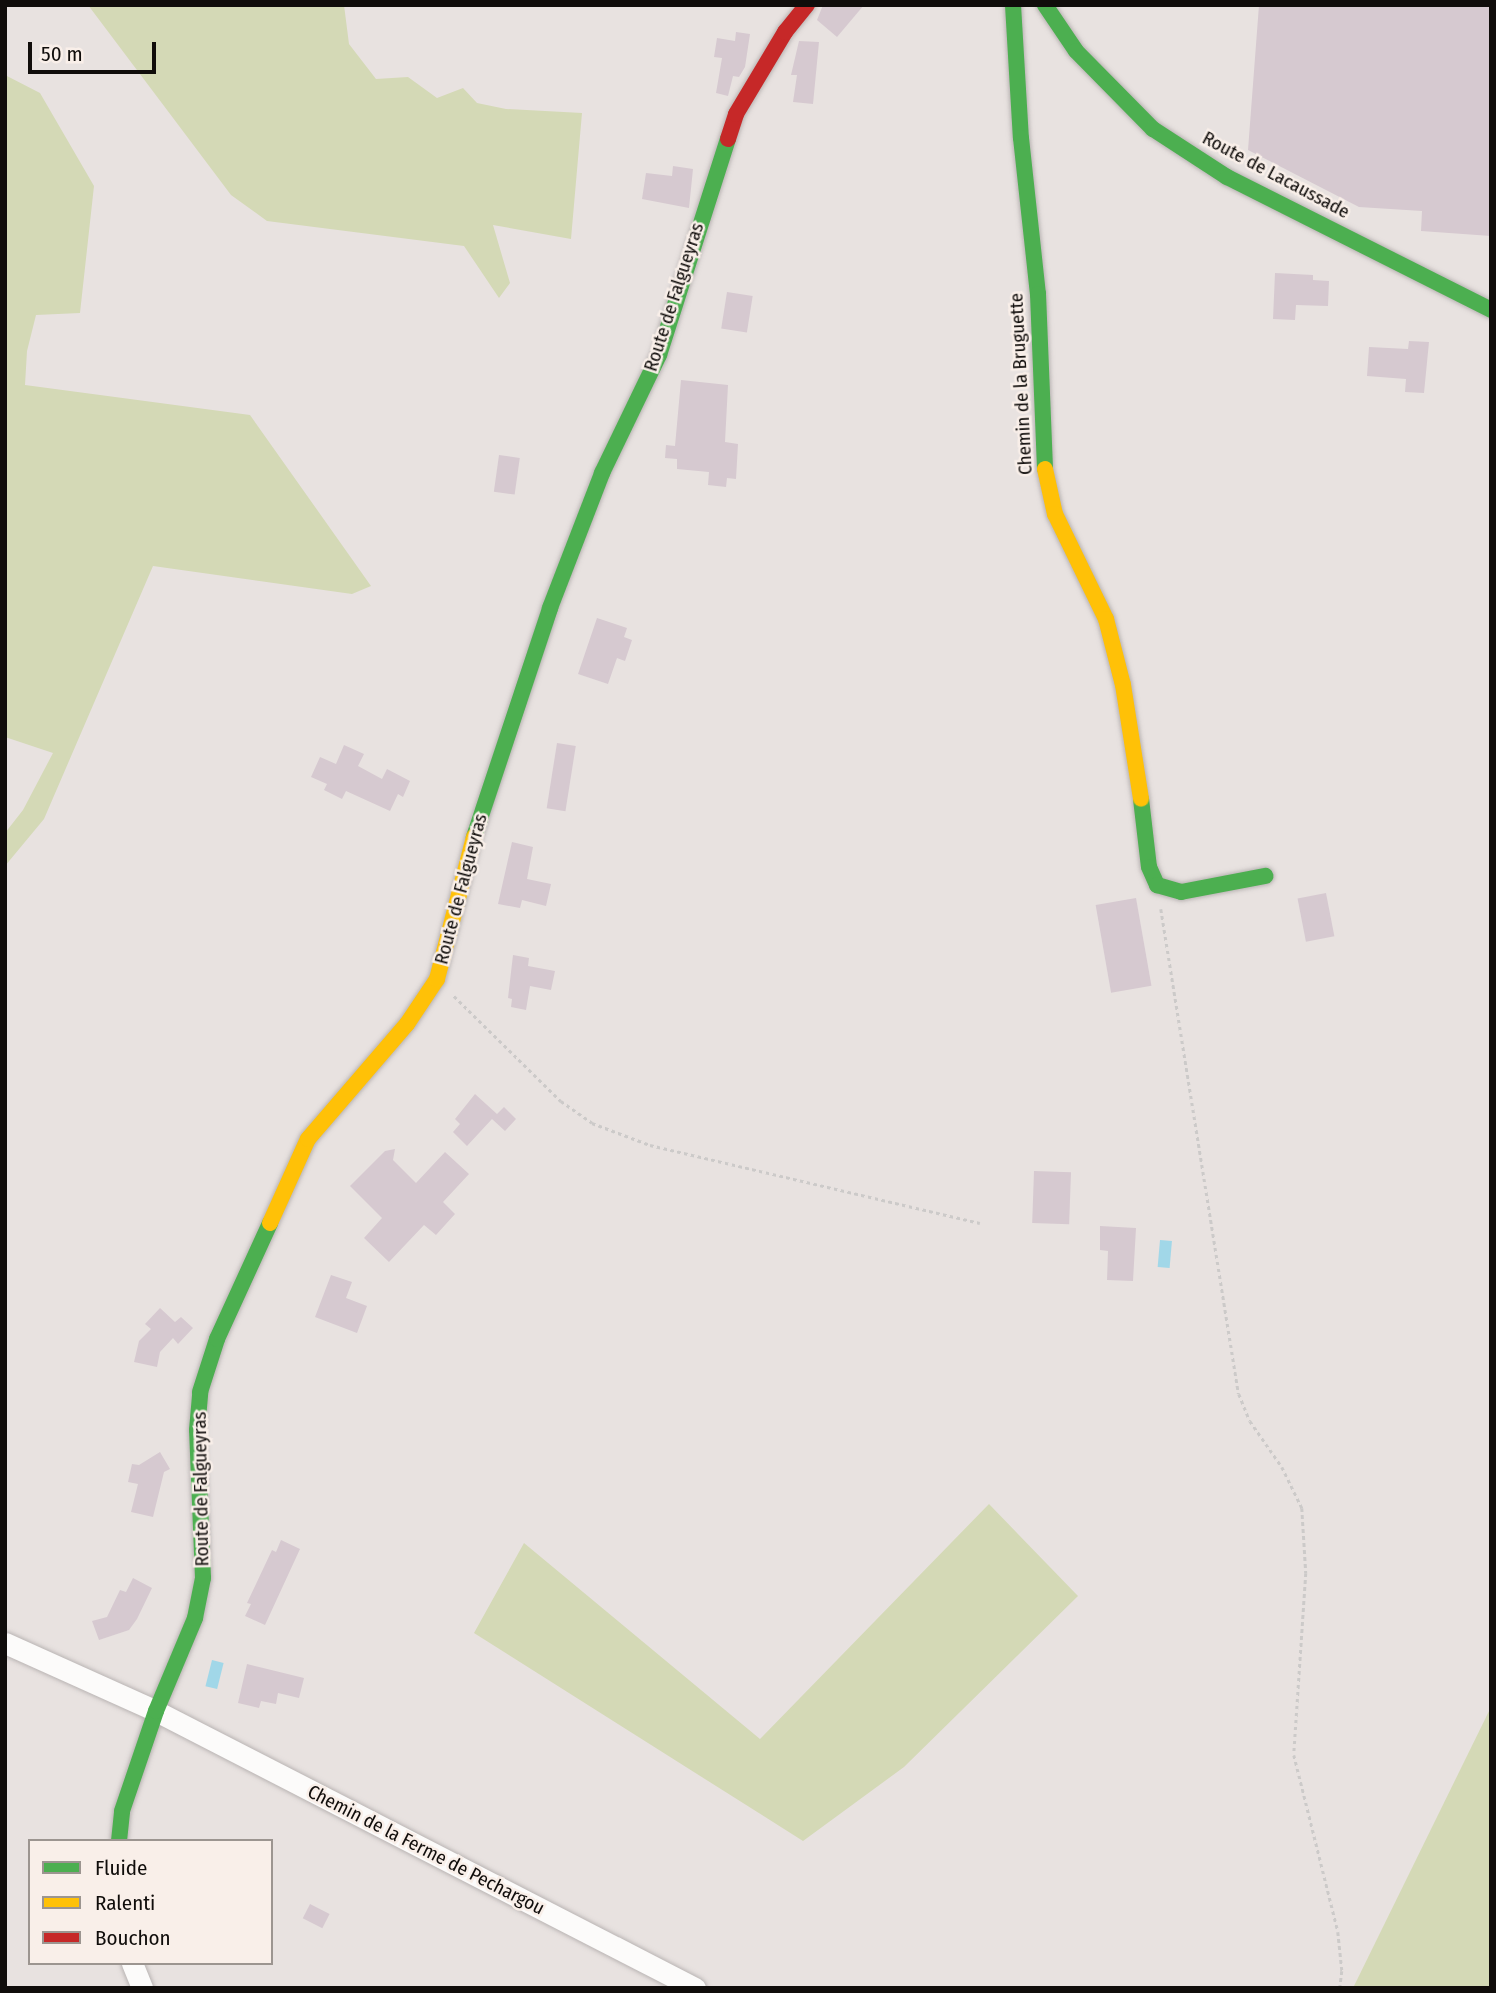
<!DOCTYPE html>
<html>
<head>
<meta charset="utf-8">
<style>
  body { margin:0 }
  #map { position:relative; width:1496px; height:1993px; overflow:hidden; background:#e8e2e0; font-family:"Fira Sans Condensed",sans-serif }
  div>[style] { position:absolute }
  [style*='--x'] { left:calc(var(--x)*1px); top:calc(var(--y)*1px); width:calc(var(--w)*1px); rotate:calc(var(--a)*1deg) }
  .green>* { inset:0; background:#d4d9b6 }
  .water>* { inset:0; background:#a1d7e8; transform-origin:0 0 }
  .building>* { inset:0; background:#d6c9d0; transform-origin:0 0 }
  .path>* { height:2.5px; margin-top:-1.25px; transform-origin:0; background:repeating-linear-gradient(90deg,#cccac9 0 3.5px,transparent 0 7px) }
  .roads { filter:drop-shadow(0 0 2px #b9b4b3) drop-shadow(0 0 2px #b9b4b3) }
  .street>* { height:21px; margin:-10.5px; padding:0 10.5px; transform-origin:10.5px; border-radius:10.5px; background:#fcfbfa }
  .fast>* { height:16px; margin:-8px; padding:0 8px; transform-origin:8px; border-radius:8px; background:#4caf50 }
  .slow>* { height:16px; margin:-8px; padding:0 8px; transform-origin:8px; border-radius:8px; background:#ffc107 }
  .jam>* { height:16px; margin:-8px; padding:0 8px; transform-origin:8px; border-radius:8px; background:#c62828 }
  span { translate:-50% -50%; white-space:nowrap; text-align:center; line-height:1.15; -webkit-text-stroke:5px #f9efe9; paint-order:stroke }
  .street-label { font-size:19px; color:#100d0b }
  .frame { position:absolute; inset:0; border:7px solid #100d0b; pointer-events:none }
  .legend { position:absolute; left:28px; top:1839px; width:245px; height:126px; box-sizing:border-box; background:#f9efe9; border:2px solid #9c9590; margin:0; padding:9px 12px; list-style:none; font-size:21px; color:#100d0b }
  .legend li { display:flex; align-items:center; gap:14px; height:35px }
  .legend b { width:35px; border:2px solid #9c9590 }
  .scale { position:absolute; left:28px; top:42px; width:128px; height:32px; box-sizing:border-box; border:4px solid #100d0b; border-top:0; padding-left:9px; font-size:21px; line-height:24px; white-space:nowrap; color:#100d0b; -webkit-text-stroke:5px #f9efe9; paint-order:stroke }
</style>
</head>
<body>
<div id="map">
  <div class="green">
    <i style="clip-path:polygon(88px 5px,344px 5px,349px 44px,376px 79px,408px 77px,437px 98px,463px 88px,477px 103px,506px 109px,582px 113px,571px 239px,493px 225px,510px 283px,499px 298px,464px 246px,267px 221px,231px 195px)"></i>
    <i style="clip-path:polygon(5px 75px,40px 93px,94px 186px,80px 313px,36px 315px,27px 351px,25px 385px,250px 415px,371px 586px,352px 594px,153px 566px,44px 819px,5px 866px,5px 833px,23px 810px,53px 753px,5px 737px)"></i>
    <i style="clip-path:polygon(989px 1504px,1078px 1596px,904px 1767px,803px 1841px,474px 1633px,524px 1543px,760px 1739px)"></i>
    <i style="clip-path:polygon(1491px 1707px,1491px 1988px,1353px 1988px)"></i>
  </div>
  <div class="water">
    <i style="left:1160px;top:1240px;width:12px;height:27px;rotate:5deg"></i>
    <i style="left:212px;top:1660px;width:12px;height:27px;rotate:14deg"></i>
  </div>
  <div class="building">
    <i style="clip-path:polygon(823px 5px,864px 5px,837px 37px,817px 20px)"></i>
    <i style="clip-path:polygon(1259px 5px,1491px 5px,1491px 236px,1421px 231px,1422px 211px,1359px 207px,1248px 150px)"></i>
    <i style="clip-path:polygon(736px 32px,750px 34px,745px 67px,739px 77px,733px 76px,728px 96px,716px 93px,722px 58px,714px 57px,717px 38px,735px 41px)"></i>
    <i style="clip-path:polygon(799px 41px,819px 42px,813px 104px,793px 102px,797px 75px,791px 75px)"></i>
    <i style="clip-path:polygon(673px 166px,693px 169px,689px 208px,642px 199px,646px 173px,672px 176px)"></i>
    <i style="clip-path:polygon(1275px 273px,1313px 275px,1313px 280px,1329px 281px,1328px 306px,1296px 305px,1295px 320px,1273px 319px)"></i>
    <i style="left:727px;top:292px;width:26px;height:37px;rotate:9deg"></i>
    <i style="clip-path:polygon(1409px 341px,1429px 342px,1424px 393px,1405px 392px,1406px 379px,1367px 376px,1369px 347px,1408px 349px)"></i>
    <i style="clip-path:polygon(681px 380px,728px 385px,725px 442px,738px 444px,736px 479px,727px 478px,726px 487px,708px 485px,709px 472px,677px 469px,677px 459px,665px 458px,666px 445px,675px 446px)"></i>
    <i style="left:499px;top:455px;width:21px;height:37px;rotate:8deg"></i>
    <i style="clip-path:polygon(597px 618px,627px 628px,624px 637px,632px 640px,625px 661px,617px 658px,608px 684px,578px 674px)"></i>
    <i style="left:557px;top:743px;width:19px;height:66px;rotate:9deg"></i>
    <i style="clip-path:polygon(344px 745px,364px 754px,358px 766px,382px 779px,387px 769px,410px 781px,403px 797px,398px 794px,390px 811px,346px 791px,342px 799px,324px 790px,327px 784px,311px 777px,320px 757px,336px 764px)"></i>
    <i style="clip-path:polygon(512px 842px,533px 847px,527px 879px,551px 884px,546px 906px,522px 900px,520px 908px,498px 904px)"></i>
    <i style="left:1326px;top:893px;width:44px;height:29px;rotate:79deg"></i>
    <i style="left:1136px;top:898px;width:89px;height:41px;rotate:80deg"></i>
    <i style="clip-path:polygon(513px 955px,529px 958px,528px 966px,555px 971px,551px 990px,530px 986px,526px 1010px,511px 1007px,512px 999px,508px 998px)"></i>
    <i style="clip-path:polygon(475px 1094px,497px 1114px,504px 1107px,516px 1119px,505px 1131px,492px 1119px,467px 1146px,453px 1132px,460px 1124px,455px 1119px)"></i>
    <i style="clip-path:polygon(395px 1149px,393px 1160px,416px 1183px,445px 1152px,469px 1174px,443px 1202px,455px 1214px,436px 1235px,424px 1225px,389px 1262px,364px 1238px,382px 1218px,350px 1186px,385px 1151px)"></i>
    <i style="left:1034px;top:1171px;width:37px;height:52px;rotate:2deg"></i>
    <i style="clip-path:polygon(1100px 1226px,1136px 1228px,1133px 1281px,1107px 1280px,1108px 1251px,1100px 1250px)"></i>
    <i style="clip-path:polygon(331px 1275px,352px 1282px,346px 1298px,367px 1306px,357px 1333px,315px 1317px)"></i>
    <i style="clip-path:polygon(160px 1308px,175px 1322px,181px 1317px,193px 1328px,178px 1344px,173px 1338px,160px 1352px,157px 1367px,134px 1362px,139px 1341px,151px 1329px,145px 1324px)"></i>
    <i style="clip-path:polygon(160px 1452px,170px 1469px,164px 1472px,153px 1517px,131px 1512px,138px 1484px,128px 1482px,132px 1464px,139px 1465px)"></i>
    <i style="clip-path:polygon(281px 1540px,300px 1549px,265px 1625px,245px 1616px,251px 1604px,247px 1603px,272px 1550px,276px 1552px)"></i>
    <i style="clip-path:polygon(133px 1578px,152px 1588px,137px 1619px,129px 1630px,99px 1640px,92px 1621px,107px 1617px,120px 1590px,126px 1592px)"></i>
    <i style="clip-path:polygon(247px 1664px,304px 1678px,299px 1698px,278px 1693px,276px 1704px,261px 1701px,259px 1708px,238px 1703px)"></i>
    <i style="left:310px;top:1904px;width:22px;height:16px;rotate:27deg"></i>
  </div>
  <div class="path">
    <i style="--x:1161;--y:909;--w:491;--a:80.9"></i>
    <i style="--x:1239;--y:1394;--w:29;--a:68"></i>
    <i style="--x:1250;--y:1421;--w:56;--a:55.2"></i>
    <i style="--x:1282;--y:1467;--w:46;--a:64"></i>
    <i style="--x:1302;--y:1508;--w:65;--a:86.5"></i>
    <i style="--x:1306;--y:1573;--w:182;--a:93.8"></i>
    <i style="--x:1294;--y:1755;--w:182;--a:76"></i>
    <i style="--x:1338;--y:1932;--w:39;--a:84"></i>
    <i style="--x:1342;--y:1971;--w:17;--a:97"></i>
    <i style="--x:454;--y:996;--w:150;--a:44.5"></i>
    <i style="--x:561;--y:1101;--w:38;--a:35"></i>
    <i style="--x:592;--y:1123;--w:62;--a:20.8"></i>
    <i style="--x:650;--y:1145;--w:339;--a:13.3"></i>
  </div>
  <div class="roads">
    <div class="street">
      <i style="--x:5;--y:1643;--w:166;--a:24.2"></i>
      <i style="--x:156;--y:1711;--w:606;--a:27.2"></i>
      <i style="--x:132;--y:1963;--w:27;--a:68"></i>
    </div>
    <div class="fast">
      <i style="--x:1013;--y:5;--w:133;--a:86.6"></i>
      <i style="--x:1021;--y:138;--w:157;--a:83.8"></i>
      <i style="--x:1038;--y:294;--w:175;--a:87.7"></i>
      <i style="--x:1045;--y:5;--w:55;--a:56"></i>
      <i style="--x:1076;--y:51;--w:110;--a:45.4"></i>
      <i style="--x:1153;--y:129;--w:88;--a:33"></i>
      <i style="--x:1227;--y:177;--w:296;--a:26.7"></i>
      <i style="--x:1141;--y:799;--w:68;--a:83.3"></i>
      <i style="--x:1149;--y:867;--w:20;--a:66"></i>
      <i style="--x:1157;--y:885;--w:25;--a:16"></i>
      <i style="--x:1181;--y:892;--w:86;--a:-10.8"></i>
      <i style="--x:474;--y:837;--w:241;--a:-71.6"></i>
      <i style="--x:550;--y:608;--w:145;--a:-68.9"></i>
      <i style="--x:602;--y:473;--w:131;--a:-64.2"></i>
      <i style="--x:659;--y:355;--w:227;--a:-72.3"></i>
      <i style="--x:119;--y:1841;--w:30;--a:-84"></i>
      <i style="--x:122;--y:1811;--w:106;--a:-71.2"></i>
      <i style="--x:156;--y:1711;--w:101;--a:-67.2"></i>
      <i style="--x:195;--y:1618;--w:41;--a:-78.7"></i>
      <i style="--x:203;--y:1578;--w:148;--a:-92.3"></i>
      <i style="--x:197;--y:1430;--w:38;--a:-85"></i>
      <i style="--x:200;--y:1392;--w:56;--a:-72.2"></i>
      <i style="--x:217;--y:1339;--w:128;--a:-65.4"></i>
    </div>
    <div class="slow">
      <i style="--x:1045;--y:469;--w:46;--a:77.5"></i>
      <i style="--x:1055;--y:514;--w:117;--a:64.1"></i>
      <i style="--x:1106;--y:619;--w:68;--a:75.6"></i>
      <i style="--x:1123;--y:685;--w:115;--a:81"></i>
      <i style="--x:270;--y:1223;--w:92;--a:-65.7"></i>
      <i style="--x:308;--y:1139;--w:152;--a:-49.3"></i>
      <i style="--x:407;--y:1024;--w:54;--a:-56.3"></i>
      <i style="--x:437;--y:979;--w:147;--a:-75.4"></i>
    </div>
    <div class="jam">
      <i style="--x:728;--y:139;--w:26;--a:-72"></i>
      <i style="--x:736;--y:114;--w:96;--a:-59.1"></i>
      <i style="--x:785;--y:32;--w:35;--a:-51"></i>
    </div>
  </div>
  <div class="street-label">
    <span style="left:1276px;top:175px;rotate:28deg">Route de Lacaussade</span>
    <span style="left:674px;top:297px;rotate:-72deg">Route de Falgueyras</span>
    <span style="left:1021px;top:384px;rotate:-93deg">Chemin de la Bruguette</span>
    <span style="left:461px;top:889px;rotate:-75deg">Route de Falgueyras</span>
    <span style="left:201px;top:1489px;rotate:-91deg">Route de Falgueyras</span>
    <span style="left:426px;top:1850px;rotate:27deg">Chemin de la Ferme de Pechargou</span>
  </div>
  <div class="frame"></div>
  <ul class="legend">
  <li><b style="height:9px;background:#4caf50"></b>Fluide</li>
  <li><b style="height:9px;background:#ffc107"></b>Ralenti</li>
  <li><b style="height:9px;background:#c62828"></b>Bouchon</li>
  </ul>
  <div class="scale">50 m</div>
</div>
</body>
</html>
